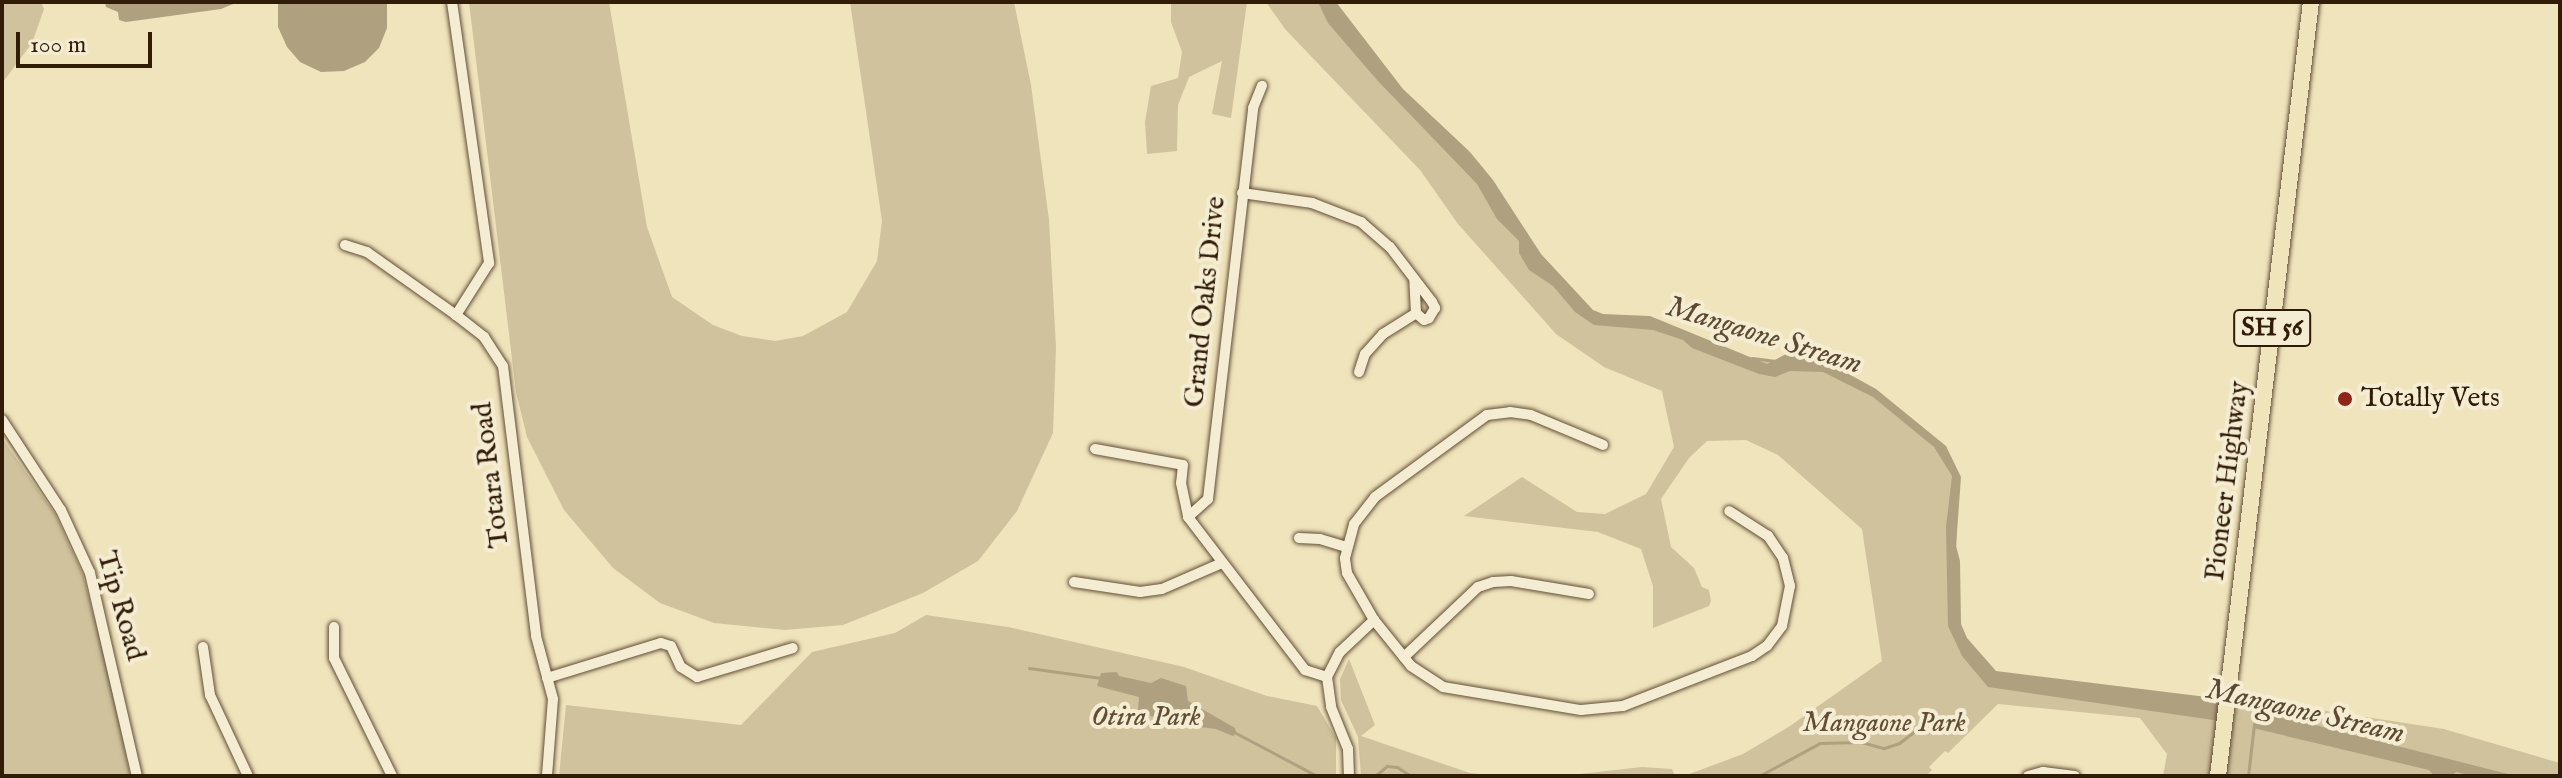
<!DOCTYPE html>
<html>
<head>
<meta charset="utf-8">
<style>
  body { margin:0 }
  #map { position:relative; width:2562px; height:778px; overflow:hidden; background:#f0e4bc; font-family:"IM FELL English",serif }
  div>[style] { position:absolute }
  [style*='--x'] { left:calc(var(--x)*1px); top:calc(var(--y)*1px); width:calc(var(--w)*1px); rotate:calc(var(--a)*1deg) }
  .green>* { inset:0; background:#d0c29d }
  .water>* { inset:0; background:#afa07f }
  .stream>* { height:3px; margin:-1.5px; padding:0 1.5px; transform-origin:1.5px; border-radius:1.5px; background:#afa07f }
  .roads { filter:drop-shadow(0 0 2px #614e35) drop-shadow(0 0 2px #614e35) }
  .street>* { height:10px; margin:-5px; padding:0 5px; transform-origin:5px; border-radius:5px; background:#f5edd3 }
  .primary>* { height:16px; margin:-8px; padding:0 8px; transform-origin:8px; border-radius:8px; background:#f0e4bc }
  .dots>* { width:22px; height:22px; translate:-50% -50%; box-sizing:border-box; border:4px solid #f5edd3; border-radius:50% }
  span { translate:-50% -50%; white-space:nowrap; text-align:center; line-height:1.15; -webkit-text-stroke:8px #f5edd3; paint-order:stroke }
  .shield-label span { padding:2px 6px; background:#f5edd3; border:2px solid; border-radius:6px; -webkit-text-stroke-width:0 }
  .shield-label { font-size:26px; color:#311c08; font-weight:700 }
  .street-label { font-size:28px; color:#311c08 }
  .poi-label { font-size:28px; color:#311c08 }
  .left { translate:0 -50%; text-align:left }
  .park-label { font-size:28px; color:#614e35; font-style:italic }
  .water-label { font-size:30px; color:#5d4a32; font-style:italic }
  .frame { position:absolute; inset:0; border:4px solid #311c08; pointer-events:none }
  .scale { position:absolute; left:16px; top:32px; width:136px; height:36px; box-sizing:border-box; border:4px solid #311c08; border-top:0; padding-left:10px; font-size:24px; line-height:28px; white-space:nowrap; color:#311c08; -webkit-text-stroke:6px #f5edd3; paint-order:stroke }
</style>
</head>
<body>
<div id="map">
  <div class="green">
    <i style="clip-path:polygon(2px 2px,41px 2px,44px 9px,32px 43px,3px 82px)"></i>
    <i style="clip-path:polygon(469px 2px,609px 2px,647px 227px,672px 297px,713px 325px,742px 336px,775px 341px,803px 336px,847px 312px,877px 261px,882px 221px,850px 2px,1014px 2px,1031px 85px,1049px 220px,1056px 347px,1053px 433px,1017px 511px,978px 561px,923px 593px,843px 625px,785px 630px,714px 623px,660px 603px,613px 568px,564px 510px,527px 437px,516px 392px)"></i>
    <i style="clip-path:polygon(1171px 2px,1247px 2px,1231px 118px,1212px 114px,1222px 61px,1189px 77px,1178px 105px,1177px 151px,1147px 154px,1145px 122px,1151px 86px,1178px 78px,1182px 52px,1171px 22px)"></i>
    <i style="clip-path:polygon(1266px 2px,1334px 2px,1346px 25px,1533px 251px,1595px 314px,1651px 321px,1743px 357px,1805px 365px,1860px 383px,1902px 414px,1958px 472px,1955px 617px,1966px 641px,1995px 677px,2219px 709px,2210px 776px,2163px 776px,2167px 754px,2140px 718px,1998px 704px,1948px 753px,1945px 751px,1929px 767px,1932px 770px,1926px 776px,1684px 776px,1743px 754px,1790px 726px,1882px 661px,1862px 529px,1778px 455px,1746px 440px,1707px 441px,1689px 458px,1661px 499px,1671px 547px,1694px 568px,1702px 587px,1709px 590px,1711px 601px,1709px 606px,1653px 628px,1653px 586px,1641px 549px,1598px 532px,1464px 516px,1522px 477px,1577px 512px,1605px 514px,1646px 494px,1674px 447px,1662px 391px,1604px 367px,1556px 334px,1458px 224px,1420px 170px,1285px 29px)"></i>
    <i style="clip-path:polygon(2px 438px,55px 514px,83px 575px,112px 686px,130px 776px,2px 776px)"></i>
    <i style="clip-path:polygon(926px 615px,1008px 627px,1184px 667px,1267px 696px,1317px 706px,1336px 738px,1336px 776px,559px 776px,566px 705px,741px 725px,812px 652px,895px 633px)"></i>
    <i style="clip-path:polygon(1349px 659px,1375px 725px,1361px 736px,1470px 773px,1497px 776px,1361px 776px,1358px 737px,1341px 700px,1340px 679px)"></i>
    <i style="clip-path:polygon(2235px 697px,2444px 729px,2560px 763px,2560px 776px,2225px 776px)"></i>
    <i style="clip-path:polygon(1642px 767px,1672px 769px,1675px 776px,1562px 776px)"></i>
  </div>
  <div class="water">
    <i style="clip-path:polygon(105px 2px,238px 2px,221px 9px,126px 22px,119px 20px,118px 12px,106px 7px)"></i>
    <i style="clip-path:polygon(278px 2px,387px 2px,387px 28px,379px 48px,365px 62px,344px 71px,321px 72px,300px 62px,287px 47px,278px 27px)"></i>
    <i style="clip-path:polygon(1318px 2px,1336px 2px,1403px 89px,1470px 152px,1493px 180px,1541px 254px,1593px 310px,1603px 314px,1650px 316px,1767px 364px,1788px 353px,1807px 351px,1876px 389px,1946px 446px,1961px 477px,1956px 546px,1960px 561px,1961px 624px,1967px 638px,1996px 671px,2223px 699px,2220px 721px,1988px 687px,1962px 656px,1948px 626px,1946px 527px,1952px 476px,1934px 447px,1873px 397px,1823px 372px,1790px 371px,1775px 377px,1759px 374px,1692px 348px,1683px 340px,1653px 330px,1594px 325px,1575px 312px,1553px 286px,1529px 270px,1519px 253px,1519px 241px,1497px 219px,1477px 184px,1377px 80px,1328px 23px)"></i>
    <i style="clip-path:polygon(1117px 672px,1119px 676px,1151px 683px,1161px 678px,1186px 686px,1188px 701px,1235px 728px,1236px 733px,1233px 736px,1216px 729px,1166px 723px,1138px 710px,1139px 697px,1097px 686px,1101px 673px)"></i>
    <i style="clip-path:polygon(2256px 708px,2326px 728px,2516px 776px,2473px 776px,2456px 772px,2451px 776px,2434px 776px,2429px 770px,2253px 728px)"></i>
  </div>
  <div class="stream">
    <i style="--x:1752;--y:358;--w:24;--a:7"></i>
    <i style="--x:1029;--y:668;--w:73;--a:7.9"></i>
    <i style="--x:1232;--y:731;--w:96;--a:27.9"></i>
    <i style="--x:1375;--y:776;--w:16;--a:-40"></i>
    <i style="--x:1387;--y:766;--w:10;--a:6"></i>
    <i style="--x:1397;--y:767;--w:17;--a:33"></i>
    <i style="--x:1759;--y:776;--w:69;--a:-28.4"></i>
    <i style="--x:1820;--y:743;--w:41;--a:-1.4"></i>
    <i style="--x:1861;--y:742;--w:24;--a:15"></i>
    <i style="--x:1884;--y:748;--w:16;--a:-18"></i>
    <i style="--x:1899;--y:743;--w:40;--a:-37"></i>
    <i style="--x:2248;--y:776;--w:52;--a:-83.4"></i>
  </div>
  <div class="roads">
    <div class="street">
      <i style="--x:452;--y:2;--w:264;--a:81.9"></i>
      <i style="--x:489;--y:263;--w:62;--a:122.4"></i>
      <i style="--x:1242;--y:193;--w:71;--a:8.1"></i>
      <i style="--x:1312;--y:203;--w:53;--a:21.2"></i>
      <i style="--x:1361;--y:222;--w:38;--a:41"></i>
      <i style="--x:1390;--y:247;--w:69;--a:52.6"></i>
      <i style="--x:1432;--y:302;--w:7;--a:63"></i>
      <i style="--x:1435;--y:308;--w:12;--a:121"></i>
      <i style="--x:1429;--y:318;--w:5;--a:158"></i>
      <i style="--x:1424;--y:320;--w:11;--a:-139"></i>
      <i style="--x:1416;--y:313;--w:33;--a:-93"></i>
      <i style="--x:345;--y:245;--w:23;--a:18"></i>
      <i style="--x:367;--y:252;--w:109;--a:35.3"></i>
      <i style="--x:456;--y:315;--w:36;--a:38"></i>
      <i style="--x:484;--y:337;--w:35;--a:57"></i>
      <i style="--x:503;--y:366;--w:272;--a:83"></i>
      <i style="--x:536;--y:636;--w:65;--a:74.9"></i>
      <i style="--x:553;--y:699;--w:77;--a:94.5"></i>
      <i style="--x:1359;--y:372;--w:19;--a:-72"></i>
      <i style="--x:1365;--y:354;--w:27;--a:-48"></i>
      <i style="--x:1383;--y:334;--w:39;--a:-32"></i>
      <i style="--x:2;--y:420;--w:108;--a:56.8"></i>
      <i style="--x:61;--y:510;--w:69;--a:65.3"></i>
      <i style="--x:90;--y:573;--w:208;--a:77"></i>
      <i style="--x:1095;--y:449;--w:89;--a:10.3"></i>
      <i style="--x:1183;--y:465;--w:18;--a:96"></i>
      <i style="--x:1181;--y:483;--w:35;--a:78"></i>
      <i style="--x:1188;--y:517;--w:193;--a:52.6"></i>
      <i style="--x:1305;--y:670;--w:23;--a:18"></i>
      <i style="--x:1327;--y:677;--w:30;--a:82"></i>
      <i style="--x:1331;--y:707;--w:45;--a:68"></i>
      <i style="--x:1348;--y:749;--w:27;--a:88"></i>
      <i style="--x:1188;--y:517;--w:27;--a:-42"></i>
      <i style="--x:1208;--y:499;--w:394;--a:-83.4"></i>
      <i style="--x:1253;--y:108;--w:24;--a:-68"></i>
      <i style="--x:1299;--y:538;--w:21;--a:3"></i>
      <i style="--x:1320;--y:539;--w:27;--a:17"></i>
      <i style="--x:1074;--y:582;--w:67;--a:8.6"></i>
      <i style="--x:1140;--y:592;--w:22;--a:-8"></i>
      <i style="--x:1162;--y:589;--w:65;--a:-23.4"></i>
      <i style="--x:1374;--y:620;--w:59;--a:51.2"></i>
      <i style="--x:1411;--y:666;--w:38;--a:33"></i>
      <i style="--x:1443;--y:687;--w:140;--a:9.5"></i>
      <i style="--x:1581;--y:710;--w:42;--a:-5.4"></i>
      <i style="--x:1623;--y:706;--w:138;--a:-21.2"></i>
      <i style="--x:1752;--y:656;--w:18;--a:-34"></i>
      <i style="--x:1767;--y:646;--w:25;--a:-53"></i>
      <i style="--x:1782;--y:626;--w:41;--a:-78.7"></i>
      <i style="--x:1790;--y:586;--w:29;--a:-104"></i>
      <i style="--x:1783;--y:558;--w:27;--a:-124"></i>
      <i style="--x:1768;--y:536;--w:46;--a:-147.3"></i>
      <i style="--x:334;--y:627;--w:31;--a:90"></i>
      <i style="--x:334;--y:658;--w:131;--a:63.8"></i>
      <i style="--x:203;--y:647;--w:49;--a:81.7"></i>
      <i style="--x:210;--y:695;--w:89;--a:64.9"></i>
      <i style="--x:1404;--y:657;--w:102;--a:-43.4"></i>
      <i style="--x:1478;--y:587;--w:16;--a:-18"></i>
      <i style="--x:1493;--y:582;--w:18;--a:-3"></i>
      <i style="--x:1511;--y:581;--w:79;--a:9.5"></i>
      <i style="--x:1327;--y:677;--w:28;--a:-63"></i>
      <i style="--x:1340;--y:652;--w:47;--a:-43.3"></i>
      <i style="--x:1374;--y:620;--w:54;--a:-119.9"></i>
      <i style="--x:1347;--y:573;--w:15;--a:-98"></i>
      <i style="--x:1345;--y:558;--w:35;--a:-75"></i>
      <i style="--x:1354;--y:524;--w:34;--a:-52"></i>
      <i style="--x:1375;--y:497;--w:139;--a:-36.2"></i>
      <i style="--x:1487;--y:415;--w:23;--a:-7"></i>
      <i style="--x:1510;--y:412;--w:21;--a:8"></i>
      <i style="--x:1531;--y:415;--w:78;--a:22.6"></i>
      <i style="--x:547;--y:678;--w:119;--a:-17.1"></i>
      <i style="--x:661;--y:643;--w:10;--a:17"></i>
      <i style="--x:671;--y:646;--w:23;--a:65"></i>
      <i style="--x:681;--y:667;--w:19;--a:32"></i>
      <i style="--x:697;--y:677;--w:100;--a:-16.8"></i>
      <i style="--x:2028;--y:776;--w:16;--a:-15"></i>
      <i style="--x:2043;--y:772;--w:32;--a:7"></i>
    </div>
    <div class="primary">
      <i style="--x:2218;--y:776;--w:780;--a:-83.15"></i>
    </div>
  </div>
  <div class="dots">
    <i style="left:2345px;top:399px;background:#8f2418"></i>
  </div>
  <div class="shield-label">
    <span style="left:2272px;top:328px">SH 56</span>
  </div>
  <div class="street-label">
    <span style="left:1206px;top:302px;rotate:-84deg">Grand Oaks Drive</span>
    <span style="left:492px;top:475px;rotate:-97deg">Totara Road</span>
    <span style="left:2228px;top:481px;rotate:-83deg">Pioneer Highway</span>
    <span style="left:120px;top:606px;rotate:74deg">Tip Road</span>
  </div>
  <div class="poi-label">
    <span class="left" style="left:2361px;top:399px">Totally Vets</span>
  </div>
  <div class="park-label">
    <span style="left:1146px;top:718px">Otira Park</span>
    <span style="left:1884px;top:724px">Mangaone Park</span>
  </div>
  <div class="water-label">
    <span style="left:1764px;top:336px;rotate:17deg">Mangaone Stream</span>
    <span style="left:2305px;top:712px;rotate:13deg">Mangaone Stream</span>
  </div>
  <div class="frame"></div>
  <div class="scale">100 m</div>
</div>
</body>
</html>
